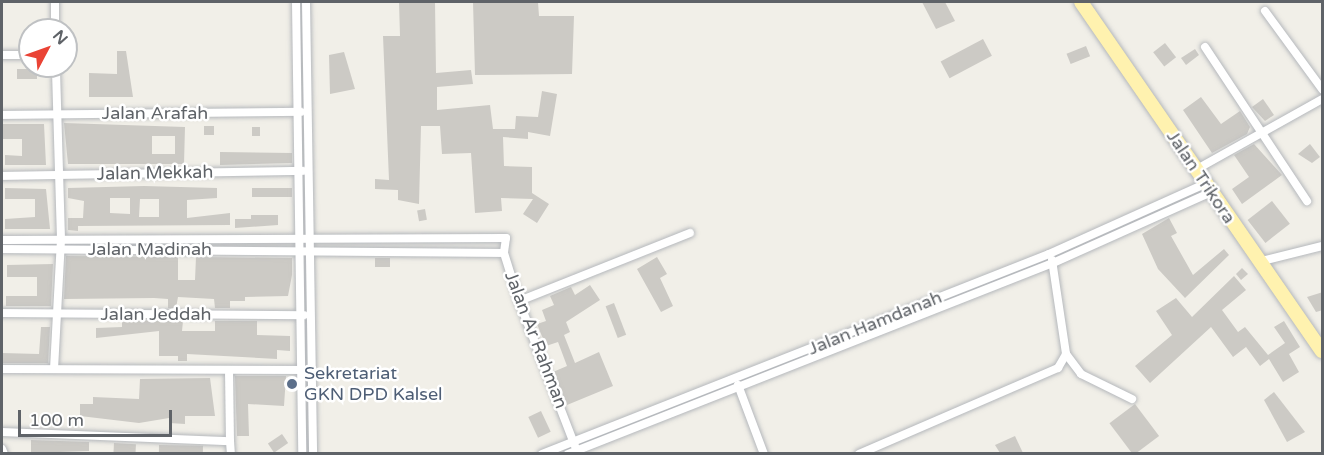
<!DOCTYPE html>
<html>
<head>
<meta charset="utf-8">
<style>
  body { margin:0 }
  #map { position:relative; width:1324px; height:455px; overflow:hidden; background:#f1efe8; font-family:"Varela Round",sans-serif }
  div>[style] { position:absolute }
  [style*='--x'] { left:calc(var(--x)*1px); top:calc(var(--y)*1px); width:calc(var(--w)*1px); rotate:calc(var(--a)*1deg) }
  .building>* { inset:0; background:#cccac5; transform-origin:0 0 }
  .roads { filter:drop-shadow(0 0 2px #b5b8bc) drop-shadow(0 0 2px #b5b8bc) }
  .minor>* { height:8px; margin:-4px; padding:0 4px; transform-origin:4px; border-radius:4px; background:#fff }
  .primary>* { height:14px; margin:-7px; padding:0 7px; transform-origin:7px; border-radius:7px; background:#fff2af }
  .dots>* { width:16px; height:16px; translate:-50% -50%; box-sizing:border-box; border:3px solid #fff; border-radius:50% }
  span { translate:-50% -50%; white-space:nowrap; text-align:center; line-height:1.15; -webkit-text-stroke:5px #fff; paint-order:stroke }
  .street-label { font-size:18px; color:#5f6368 }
  .service-label { font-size:18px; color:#4e5e75 }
  .left { translate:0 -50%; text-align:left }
  .frame { position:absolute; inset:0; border:3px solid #5f6368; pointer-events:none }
  .north { position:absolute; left:18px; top:18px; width:60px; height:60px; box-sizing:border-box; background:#fff; border:2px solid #bfc1c3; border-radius:50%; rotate:49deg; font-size:16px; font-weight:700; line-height:24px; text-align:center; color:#5f6368 }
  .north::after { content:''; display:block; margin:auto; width:21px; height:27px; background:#ea4335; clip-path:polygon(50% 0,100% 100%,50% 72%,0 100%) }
  .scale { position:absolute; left:18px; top:410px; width:154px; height:27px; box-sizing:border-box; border:3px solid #5f6368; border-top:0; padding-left:8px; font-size:18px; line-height:21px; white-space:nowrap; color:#5f6368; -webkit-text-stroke:4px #fff; paint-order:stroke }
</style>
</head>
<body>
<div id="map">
  <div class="building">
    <i style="clip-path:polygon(399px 2px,435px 2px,436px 73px,471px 70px,473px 84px,437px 87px,437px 110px,490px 105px,493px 129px,515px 129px,516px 116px,538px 117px,542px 91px,557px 94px,550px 136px,528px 132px,528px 139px,503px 137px,504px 166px,532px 167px,532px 193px,549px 204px,537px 223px,523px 214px,533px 199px,501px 198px,502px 211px,475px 213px,471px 153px,442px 154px,440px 126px,421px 126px,419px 204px,398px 200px,398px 190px,375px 189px,375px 179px,389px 180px,383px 36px,400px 36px)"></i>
    <i style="clip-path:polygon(473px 2px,538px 2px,539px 16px,574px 16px,572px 74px,475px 75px)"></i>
    <i style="clip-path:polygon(922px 2px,945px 2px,955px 21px,936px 29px)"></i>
    <i style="left:983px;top:39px;width:19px;height:48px;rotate:62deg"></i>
    <i style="left:1165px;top:43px;width:18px;height:15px;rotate:52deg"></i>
    <i style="left:1086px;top:46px;width:11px;height:21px;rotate:68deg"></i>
    <i style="clip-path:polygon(1195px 49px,1199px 55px,1186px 65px,1181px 58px)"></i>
    <i style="clip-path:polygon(117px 51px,126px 51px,133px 97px,89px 97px,89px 73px,117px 74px)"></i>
    <i style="clip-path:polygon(344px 52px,355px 89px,330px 94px,329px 55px)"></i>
    <i style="left:17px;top:69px;width:20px;height:10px"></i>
    <i style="clip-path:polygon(1201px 97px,1221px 124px,1240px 111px,1250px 127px,1247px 134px,1212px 153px,1183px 110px)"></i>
    <i style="clip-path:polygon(1263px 99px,1274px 115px,1265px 121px,1252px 107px)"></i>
    <i style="clip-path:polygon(evenodd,64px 123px,185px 127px,184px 164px,68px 164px,64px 123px,152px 136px,175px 136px,175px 154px,152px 154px,152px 136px)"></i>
    <i style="clip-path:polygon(3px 124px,44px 124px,46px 165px,5px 165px,5px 155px,22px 156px,22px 139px,3px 139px)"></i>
    <i style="left:204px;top:126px;width:10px;height:9px"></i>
    <i style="left:252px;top:127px;width:8px;height:9px"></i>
    <i style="clip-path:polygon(1254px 144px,1282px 175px,1242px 204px,1232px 189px,1249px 177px,1234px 155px)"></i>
    <i style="clip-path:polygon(1310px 144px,1320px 157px,1312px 163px,1298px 154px)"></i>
    <i style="clip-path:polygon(220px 152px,292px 153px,292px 163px,220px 165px)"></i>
    <i style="clip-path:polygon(evenodd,144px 186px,217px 188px,217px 198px,187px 200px,187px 218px,230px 213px,230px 225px,78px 226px,78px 231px,68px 230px,68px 218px,83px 218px,84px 201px,68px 198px,68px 188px,144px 186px,110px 198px,130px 198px,130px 214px,110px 213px,110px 198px,144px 186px,159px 199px,159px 217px,139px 217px,140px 199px,159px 199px)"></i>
    <i style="clip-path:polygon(5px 188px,46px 189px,50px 229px,5px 229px,5px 219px,35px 217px,35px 199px,5px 199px)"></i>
    <i style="left:252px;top:188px;width:40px;height:9px"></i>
    <i style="left:1272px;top:201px;width:29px;height:31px;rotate:52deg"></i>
    <i style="left:425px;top:209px;width:11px;height:8px;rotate:80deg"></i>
    <i style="clip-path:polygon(251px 215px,278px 215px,278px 225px,235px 228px,235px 219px,251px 219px)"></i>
    <i style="clip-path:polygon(1169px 218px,1177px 233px,1171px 236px,1193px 275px,1224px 249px,1229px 255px,1185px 298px,1158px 269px,1142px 234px)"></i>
    <i style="clip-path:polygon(66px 256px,178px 257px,178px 280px,195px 280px,196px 257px,292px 258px,292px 275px,288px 296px,245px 297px,245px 301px,230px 301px,230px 308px,215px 308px,214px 299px,178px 297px,176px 308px,168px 308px,168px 299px,154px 298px,64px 299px)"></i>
    <i style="clip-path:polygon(657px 257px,667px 274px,660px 278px,673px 306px,661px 312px,637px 269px)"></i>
    <i style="left:375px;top:258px;width:15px;height:9px"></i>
    <i style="clip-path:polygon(53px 264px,51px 306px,6px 306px,6px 296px,37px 296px,37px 277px,7px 277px,7px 265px)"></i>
    <i style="clip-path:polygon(1242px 268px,1248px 274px,1241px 280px,1236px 274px)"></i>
    <i style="clip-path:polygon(1234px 276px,1246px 290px,1222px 310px,1238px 332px,1245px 327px,1268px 355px,1285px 343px,1274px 327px,1284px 321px,1300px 347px,1289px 354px,1299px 372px,1283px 382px,1269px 359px,1260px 366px,1246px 347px,1233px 357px,1211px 327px,1150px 383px,1135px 366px,1172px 335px,1156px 311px,1176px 298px,1192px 317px)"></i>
    <i style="clip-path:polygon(590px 285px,600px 300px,566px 322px,570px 332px,564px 335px,575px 363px,599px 352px,613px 386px,567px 405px,553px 372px,567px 366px,558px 342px,546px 346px,537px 324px,546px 321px,542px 310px,554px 305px,550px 296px,571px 287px,575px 295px)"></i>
    <i style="clip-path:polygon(1323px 292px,1323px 310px,1316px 312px,1307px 297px)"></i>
    <i style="left:614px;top:303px;width:34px;height:9px;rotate:69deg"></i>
    <i style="clip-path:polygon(122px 320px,183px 321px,182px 331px,215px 331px,215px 321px,257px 321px,257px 335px,290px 336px,290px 351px,277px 350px,277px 359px,187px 354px,187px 361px,178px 361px,178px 356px,159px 356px,159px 331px,96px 338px,96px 328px,122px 327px)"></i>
    <i style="clip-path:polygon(41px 327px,50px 327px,48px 363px,2px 363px,2px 353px,39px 354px)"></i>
    <i style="clip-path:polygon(235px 376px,286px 376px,284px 406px,248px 404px,249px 436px,237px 436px)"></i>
    <i style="clip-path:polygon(210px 378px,215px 416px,185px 416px,185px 424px,169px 423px,169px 418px,139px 423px,80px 416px,80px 404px,93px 404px,93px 397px,139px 399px,140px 379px)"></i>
    <i style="clip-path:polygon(1274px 392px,1305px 432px,1287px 442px,1264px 400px)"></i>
    <i style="left:1135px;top:404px;width:40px;height:32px;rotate:53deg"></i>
    <i style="left:541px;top:411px;width:23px;height:14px;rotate:65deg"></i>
    <i style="left:282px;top:434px;width:11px;height:17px;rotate:56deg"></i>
    <i style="clip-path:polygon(1015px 436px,1023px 453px,1000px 453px,995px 445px)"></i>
    <i style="clip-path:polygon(31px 440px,89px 442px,89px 451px,31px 453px)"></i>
    <i style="left:114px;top:443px;width:22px;height:10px;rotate:3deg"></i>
    <i style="left:159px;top:445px;width:44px;height:7px;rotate:1deg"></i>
  </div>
  <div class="roads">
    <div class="minor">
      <i style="--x:55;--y:2;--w:28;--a:90"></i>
      <i style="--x:296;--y:2;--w:452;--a:89.2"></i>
      <i style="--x:306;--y:2;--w:452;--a:89.1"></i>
      <i style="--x:1265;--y:11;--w:97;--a:53.8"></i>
      <i style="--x:1205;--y:47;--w:185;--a:56.5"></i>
      <i style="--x:2;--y:55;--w:28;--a:0"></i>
      <i style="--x:2;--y:115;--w:299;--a:-0.6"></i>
      <i style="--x:1197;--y:169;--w:143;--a:-29.2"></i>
      <i style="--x:2;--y:176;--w:301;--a:-1"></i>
      <i style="--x:2;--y:240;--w:504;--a:-0.23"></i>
      <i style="--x:506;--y:238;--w:15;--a:98"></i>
      <i style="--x:504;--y:253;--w:50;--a:72.6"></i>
      <i style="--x:519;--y:301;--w:164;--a:68.9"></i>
      <i style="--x:2;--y:249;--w:502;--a:0.46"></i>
      <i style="--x:1052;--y:260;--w:95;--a:81.5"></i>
      <i style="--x:1066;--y:354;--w:25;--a:53"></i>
      <i style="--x:1081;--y:374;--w:57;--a:26.1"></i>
      <i style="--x:1262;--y:261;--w:62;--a:-14"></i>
      <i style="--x:519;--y:301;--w:184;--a:-21.7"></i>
      <i style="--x:2;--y:313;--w:302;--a:0.4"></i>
      <i style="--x:2;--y:369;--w:302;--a:0.2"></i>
      <i style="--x:54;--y:369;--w:130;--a:-86.9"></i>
      <i style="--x:61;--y:239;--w:173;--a:-91.7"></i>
      <i style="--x:229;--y:370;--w:71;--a:89.2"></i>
      <i style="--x:738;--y:385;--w:74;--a:69.4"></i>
      <i style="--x:2;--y:432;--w:228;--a:2.3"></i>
      <i style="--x:230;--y:441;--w:13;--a:86"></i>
      <i style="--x:2;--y:449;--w:5;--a:68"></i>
      <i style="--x:542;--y:454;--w:545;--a:-21.53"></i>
      <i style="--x:1049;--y:254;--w:171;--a:-24.2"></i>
      <i style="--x:568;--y:454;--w:521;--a:-21.5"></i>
      <i style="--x:1053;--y:263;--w:174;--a:-24.1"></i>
      <i style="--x:859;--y:454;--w:217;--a:-23.4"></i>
      <i style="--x:1058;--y:368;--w:16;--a:-60"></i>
    </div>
    <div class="primary">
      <i style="--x:1081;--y:2;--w:424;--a:55.4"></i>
    </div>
  </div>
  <div class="dots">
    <i style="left:292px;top:384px;background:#5c6f8a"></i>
  </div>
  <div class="street-label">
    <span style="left:155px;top:113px">Jalan Arafah</span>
    <span style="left:155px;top:173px;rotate:-1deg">Jalan Mekkah</span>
    <span style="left:1201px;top:177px;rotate:56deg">Jalan Trikora</span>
    <span style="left:150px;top:249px">Jalan Madinah</span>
    <span style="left:156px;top:314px">Jalan Jeddah</span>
    <span style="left:875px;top:323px;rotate:-22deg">Jalan Hamdanah</span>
    <span style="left:536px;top:340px;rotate:69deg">Jalan Ar Rahman</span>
  </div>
  <div class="service-label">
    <span class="left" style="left:304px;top:384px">Sekretariat<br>GKN DPD Kalsel</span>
  </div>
  <div class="frame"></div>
  <div class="north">N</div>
  <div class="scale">100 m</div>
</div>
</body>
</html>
